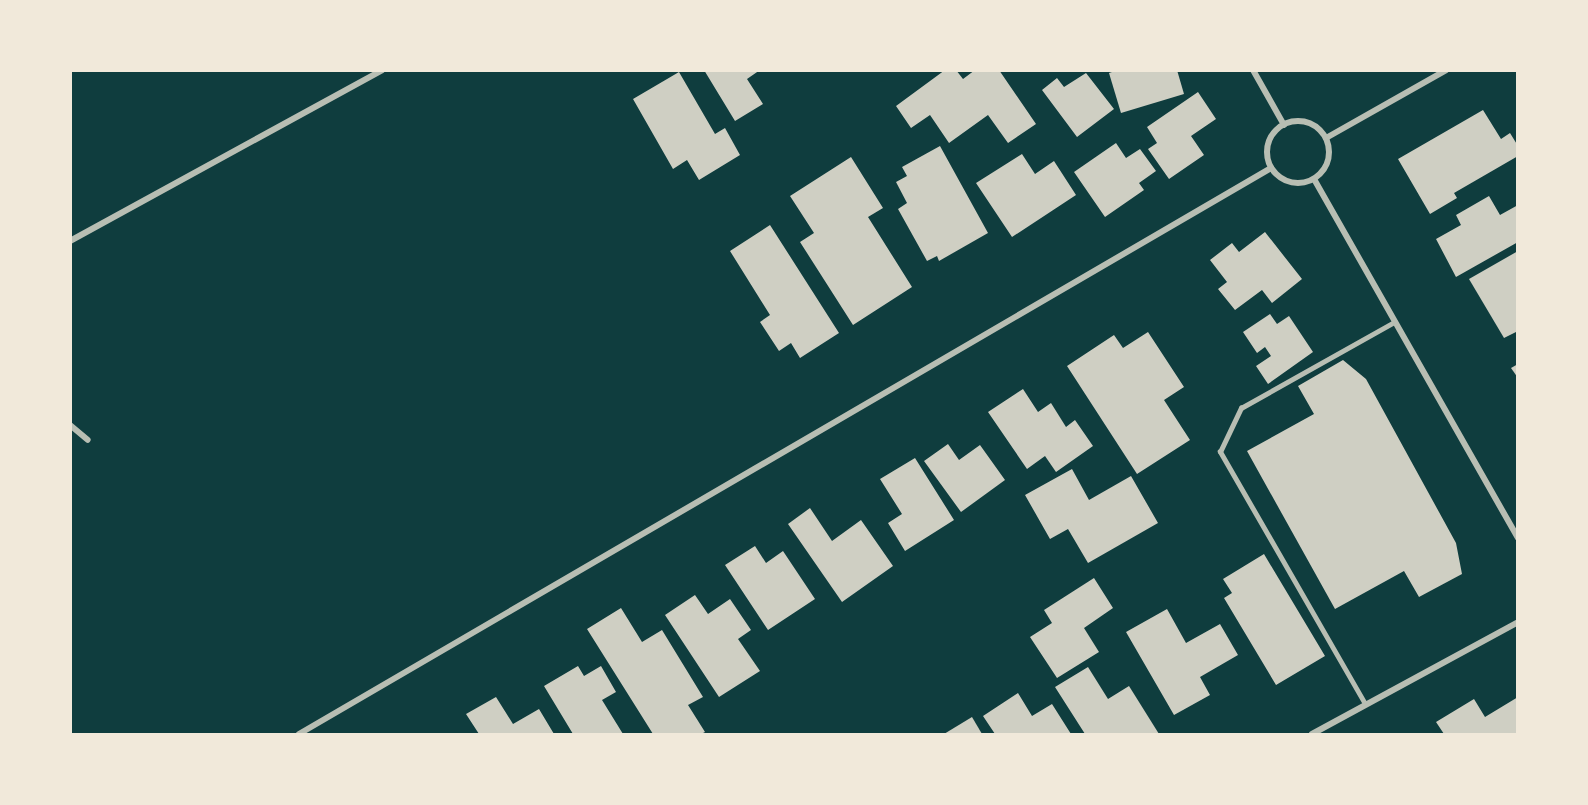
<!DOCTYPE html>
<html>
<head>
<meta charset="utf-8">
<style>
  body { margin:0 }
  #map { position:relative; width:1588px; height:805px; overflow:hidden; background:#0f3d3e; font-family:Ubuntu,sans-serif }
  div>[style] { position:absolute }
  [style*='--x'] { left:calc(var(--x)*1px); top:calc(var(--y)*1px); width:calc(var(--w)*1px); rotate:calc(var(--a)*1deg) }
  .building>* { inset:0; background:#cfcfc3 }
  .service>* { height:4.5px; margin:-2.25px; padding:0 2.25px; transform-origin:2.25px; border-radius:2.25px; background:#b8beb3 }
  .minor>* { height:6px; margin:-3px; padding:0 3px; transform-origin:3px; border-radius:3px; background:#b8beb3 }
  .minor>.ring { margin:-3px; padding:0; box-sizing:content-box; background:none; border:6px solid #b8beb3; border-radius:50% }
  span { translate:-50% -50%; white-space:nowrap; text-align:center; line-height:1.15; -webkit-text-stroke:4.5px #f1e9da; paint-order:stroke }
  .frame { position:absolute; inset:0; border:72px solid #f1e9da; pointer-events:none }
</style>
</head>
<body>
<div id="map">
  <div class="building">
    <i style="clip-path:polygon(704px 70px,760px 70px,747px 79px,763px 104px,735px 121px)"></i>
    <i style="clip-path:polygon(945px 70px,956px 70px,963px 79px,975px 70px,999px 70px,1036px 124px,1008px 143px,988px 115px,949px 143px,930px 115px,911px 128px,896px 106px)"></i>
    <i style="clip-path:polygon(1118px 70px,1177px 70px,1184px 94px,1121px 113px,1109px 73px)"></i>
    <i style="clip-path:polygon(679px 72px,715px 134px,725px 128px,740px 155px,699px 180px,687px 160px,673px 169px,633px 99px)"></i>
    <i style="clip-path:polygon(1086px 73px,1114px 109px,1077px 137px,1042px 90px,1057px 78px,1064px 87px)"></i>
    <i style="clip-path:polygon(1198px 92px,1216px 119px,1191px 136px,1204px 155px,1169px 179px,1148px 149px,1157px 143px,1147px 127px)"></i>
    <i style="clip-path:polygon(1483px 110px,1501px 139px,1510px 133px,1518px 146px,1518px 156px,1454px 193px,1457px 198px,1430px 214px,1398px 159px)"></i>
    <i style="clip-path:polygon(1116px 143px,1126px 158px,1140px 149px,1156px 171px,1139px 183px,1144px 190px,1105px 217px,1074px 172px)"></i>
    <i style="clip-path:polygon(940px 146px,988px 233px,939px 261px,937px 256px,927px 261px,898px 209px,907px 203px,896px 182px,907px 176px,902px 167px)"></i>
    <i style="clip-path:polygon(1022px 154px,1035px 174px,1054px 161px,1076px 195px,1012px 237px,976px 183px)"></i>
    <i style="clip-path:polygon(851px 157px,883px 208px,868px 217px,912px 287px,853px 325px,800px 242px,814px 233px,790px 196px)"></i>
    <i style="clip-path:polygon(1489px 196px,1500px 215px,1518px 205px,1518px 242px,1456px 277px,1436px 239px,1461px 225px,1456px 215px)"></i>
    <i style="clip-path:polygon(770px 225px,839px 333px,800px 358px,791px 343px,779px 351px,760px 322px,770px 315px,730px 251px)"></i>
    <i style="clip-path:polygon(1265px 232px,1302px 279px,1272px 303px,1262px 290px,1235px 310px,1218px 289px,1227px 282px,1210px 260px,1232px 243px,1239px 252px)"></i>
    <i style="clip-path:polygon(1518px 251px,1518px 331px,1504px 338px,1469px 279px)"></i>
    <i style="clip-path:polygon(1270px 314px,1277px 324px,1289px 316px,1313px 352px,1268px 384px,1256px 366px,1271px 356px,1265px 347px,1257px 353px,1243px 332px)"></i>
    <i style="clip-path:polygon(1148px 332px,1184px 387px,1164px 400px,1190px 440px,1137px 474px,1067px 366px,1114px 335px,1123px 348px)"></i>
    <i style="clip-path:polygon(1343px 360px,1366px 379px,1456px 543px,1462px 574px,1419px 597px,1404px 571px,1335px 609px,1247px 451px,1314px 414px,1298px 386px)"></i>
    <i style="clip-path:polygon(1518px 364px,1518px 378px,1511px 368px)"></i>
    <i style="clip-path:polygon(1023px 389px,1038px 412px,1051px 403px,1066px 427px,1075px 420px,1093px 446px,1056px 472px,1045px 456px,1027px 469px,988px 412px)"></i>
    <i style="clip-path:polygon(948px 444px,959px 460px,980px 445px,1005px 480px,961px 512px,924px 461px)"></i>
    <i style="clip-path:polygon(915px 458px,954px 520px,905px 551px,888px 523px,902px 514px,880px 479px)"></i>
    <i style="clip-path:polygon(1072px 469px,1089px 500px,1131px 476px,1158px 523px,1088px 563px,1068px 529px,1050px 539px,1025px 495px)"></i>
    <i style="clip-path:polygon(810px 508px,832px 541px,861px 520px,893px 566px,842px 602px,788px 524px)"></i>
    <i style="clip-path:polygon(755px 546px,766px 563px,783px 551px,815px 599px,768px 630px,725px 565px)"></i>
    <i style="clip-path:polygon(1264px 554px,1325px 656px,1276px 685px,1224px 598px,1232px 593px,1223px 579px)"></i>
    <i style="clip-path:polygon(1094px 578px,1113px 608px,1084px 628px,1099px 652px,1057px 678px,1030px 637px,1052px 623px,1044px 610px)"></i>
    <i style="clip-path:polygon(695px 595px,708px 614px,730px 599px,751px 630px,738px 639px,760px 671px,719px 697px,665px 615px)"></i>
    <i style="clip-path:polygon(621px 608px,642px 642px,662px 630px,703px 697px,688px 705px,705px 732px,701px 734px,653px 734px,587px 629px)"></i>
    <i style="clip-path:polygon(1167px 609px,1186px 643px,1220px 624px,1238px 655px,1200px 677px,1210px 695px,1174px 715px,1126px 632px)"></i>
    <i style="clip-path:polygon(578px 666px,584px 676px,601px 666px,616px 692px,602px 700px,623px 734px,573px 734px,544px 686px)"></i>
    <i style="clip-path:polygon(1088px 667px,1108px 699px,1129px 686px,1159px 734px,1085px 734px,1055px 687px)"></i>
    <i style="clip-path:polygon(1018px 693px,1032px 716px,1052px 704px,1071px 734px,995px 734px,983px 716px)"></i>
    <i style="clip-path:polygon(496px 697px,513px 724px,539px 709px,554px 734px,479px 734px,466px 714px)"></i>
    <i style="clip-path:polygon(1518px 697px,1518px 734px,1444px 734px,1436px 722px,1474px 699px,1485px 717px)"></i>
    <i style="clip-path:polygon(972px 717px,982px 734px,944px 734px)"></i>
  </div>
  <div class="service">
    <i style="--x:1365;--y:704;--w:291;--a:-119.9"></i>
    <i style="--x:1220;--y:452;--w:49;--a:-64.5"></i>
    <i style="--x:1241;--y:408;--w:176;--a:-29.3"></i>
  </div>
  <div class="minor">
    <i style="--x:1253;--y:70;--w:63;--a:60.6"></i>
    <i class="ring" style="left:1267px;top:121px;width:56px;height:56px"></i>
    <i style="--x:1326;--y:138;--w:138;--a:-29.5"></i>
    <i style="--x:1314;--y:179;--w:413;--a:60.4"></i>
    <i style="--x:70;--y:241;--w:356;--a:-28.7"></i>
    <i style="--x:70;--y:425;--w:23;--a:40"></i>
    <i style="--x:299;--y:734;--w:1125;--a:-30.21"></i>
    <i style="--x:1312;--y:734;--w:234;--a:-28.5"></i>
  </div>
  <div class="frame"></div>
</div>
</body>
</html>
